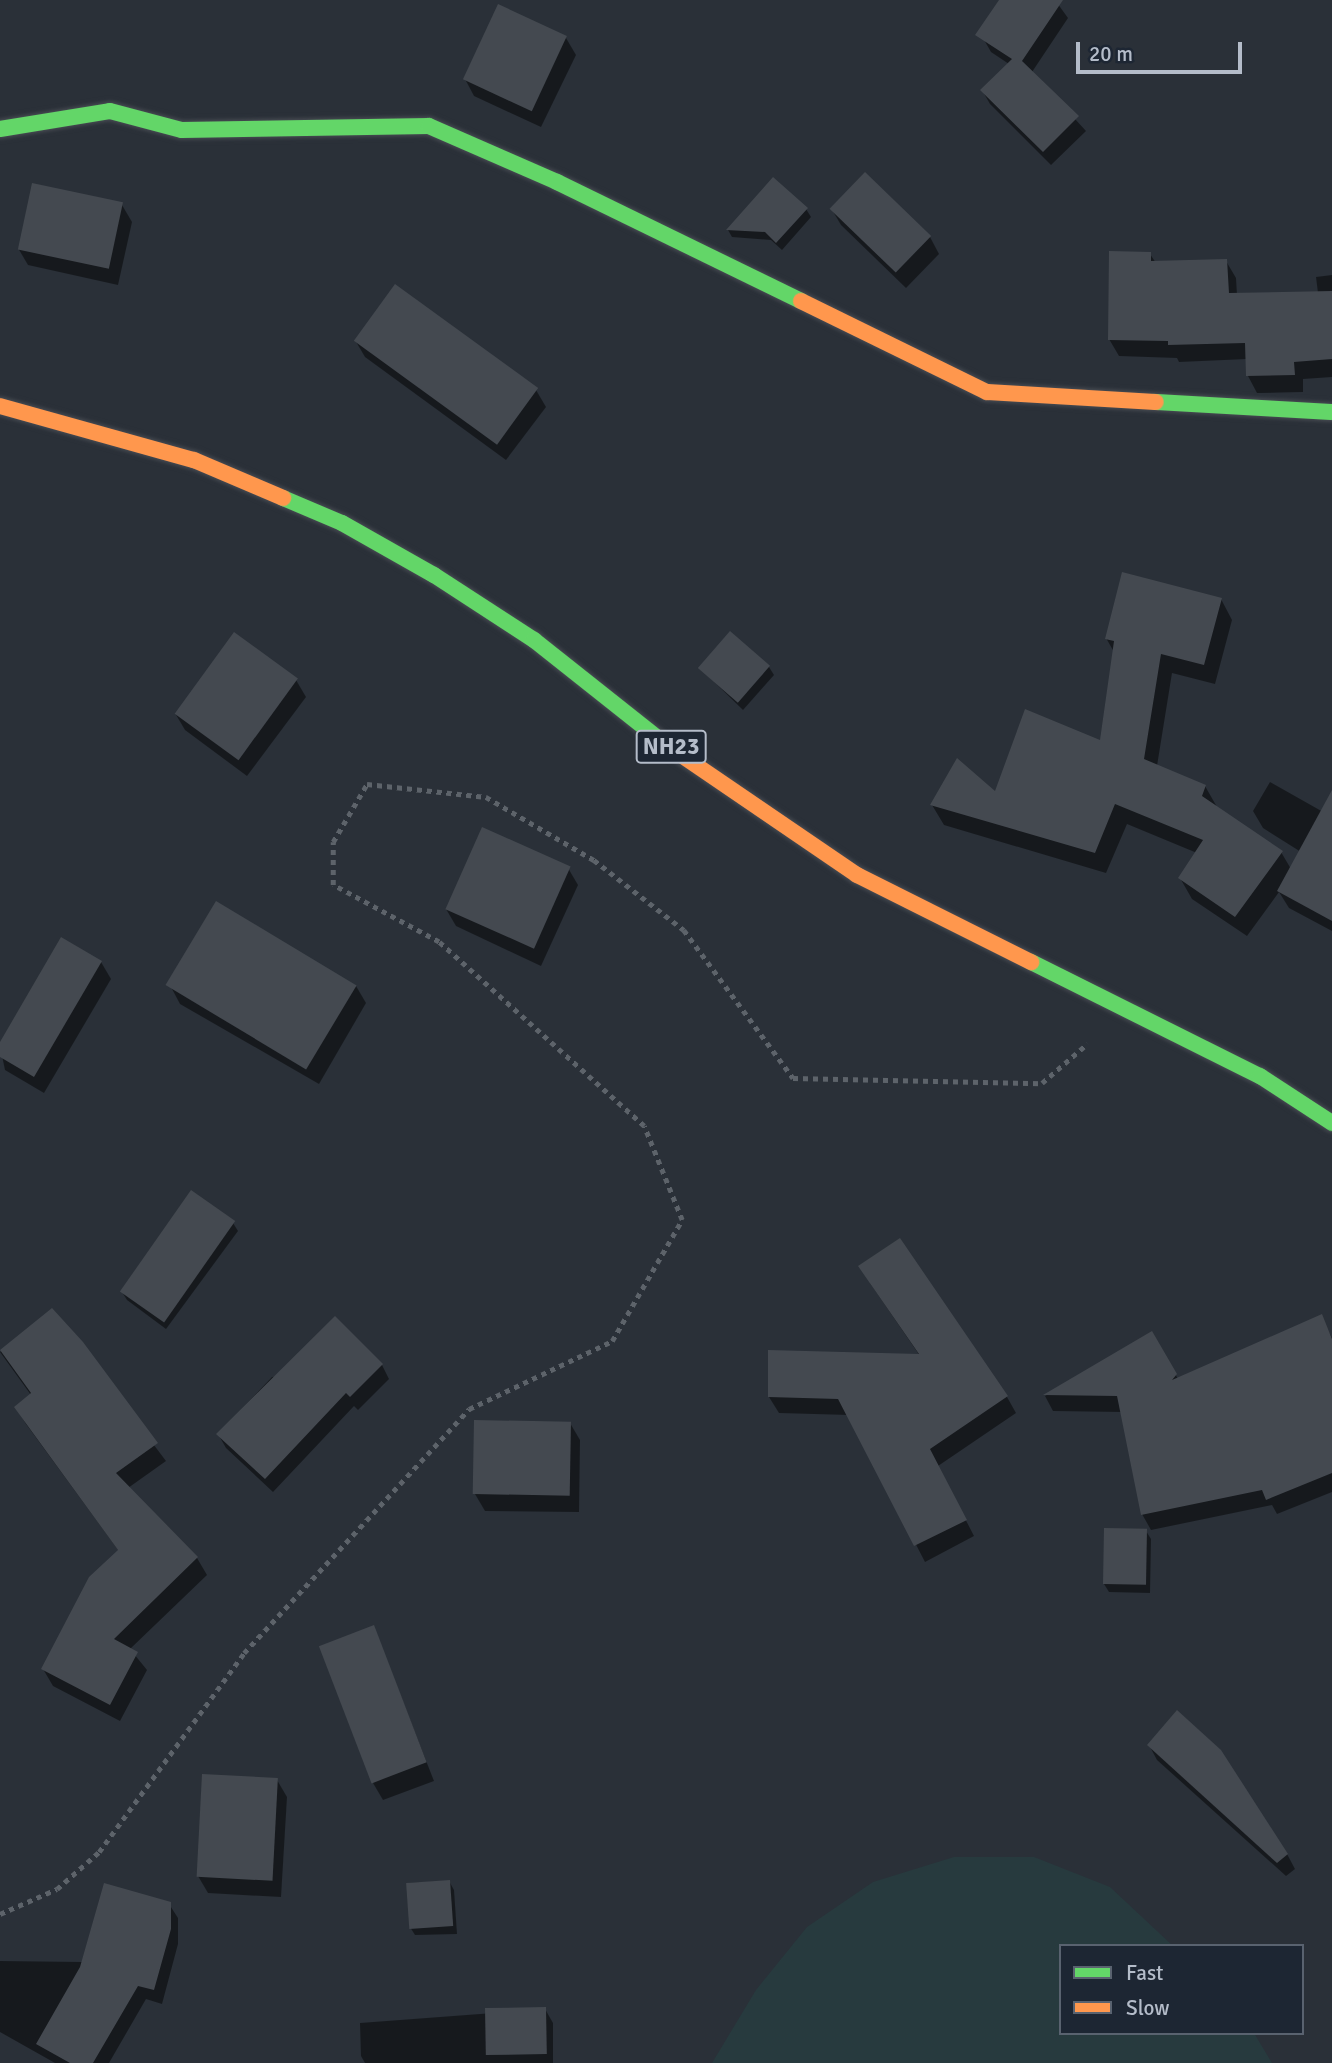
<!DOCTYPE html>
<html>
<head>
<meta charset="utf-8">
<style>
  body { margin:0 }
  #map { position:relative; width:1332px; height:2063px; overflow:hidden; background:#2a3038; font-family:Signika,sans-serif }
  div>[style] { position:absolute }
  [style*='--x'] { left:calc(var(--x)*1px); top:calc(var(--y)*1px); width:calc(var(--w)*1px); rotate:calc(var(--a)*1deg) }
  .green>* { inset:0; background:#273a3e }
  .shadow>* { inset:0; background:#0007 }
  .building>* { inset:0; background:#444950; transform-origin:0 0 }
  .path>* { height:4.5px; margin-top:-2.25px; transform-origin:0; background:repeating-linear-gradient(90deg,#5d636a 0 5px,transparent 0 10px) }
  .roads { filter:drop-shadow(0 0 2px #484c53) drop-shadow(0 0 2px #484c53) }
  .fast>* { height:16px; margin:-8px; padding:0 8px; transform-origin:8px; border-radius:8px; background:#63d668 }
  .slow>* { height:16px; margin:-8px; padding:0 8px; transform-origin:8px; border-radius:8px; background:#ff974d }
  span { translate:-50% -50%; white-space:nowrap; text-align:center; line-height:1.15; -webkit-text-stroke:5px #1d2633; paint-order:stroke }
  .shield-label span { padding:2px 5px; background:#1d2633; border:2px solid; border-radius:5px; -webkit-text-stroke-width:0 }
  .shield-label { font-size:23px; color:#b4bcc9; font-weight:700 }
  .legend { position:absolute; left:1059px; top:1944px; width:245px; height:91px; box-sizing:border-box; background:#1d2633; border:2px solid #59626f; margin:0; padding:9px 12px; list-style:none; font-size:21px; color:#b4bcc9 }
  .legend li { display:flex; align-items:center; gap:14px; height:35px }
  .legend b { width:35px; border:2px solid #59626f }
  .scale { position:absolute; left:1076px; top:42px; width:166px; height:32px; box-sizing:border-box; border:4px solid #b4bcc9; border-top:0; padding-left:9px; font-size:21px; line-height:24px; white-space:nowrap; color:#b4bcc9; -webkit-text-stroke:5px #1d2633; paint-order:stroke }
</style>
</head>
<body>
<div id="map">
  <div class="green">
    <i style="clip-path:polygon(954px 1857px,1034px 1857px,1110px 1887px,1173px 1946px,1061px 1946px,1061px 2033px,1254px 2033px,1272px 2063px,712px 2063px,756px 1990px,807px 1927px,873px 1882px)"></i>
  </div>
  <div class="shadow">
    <i style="clip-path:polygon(1009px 0,1055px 0,1068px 18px,1032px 72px,1086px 131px,1051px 165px,990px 104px,982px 90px,1009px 64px,991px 52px,983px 38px)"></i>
    <i style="clip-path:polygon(566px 38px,576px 55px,541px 127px,474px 96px,465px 79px)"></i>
    <i style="clip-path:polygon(865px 174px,930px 237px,939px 254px,906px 288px,841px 225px,831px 208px)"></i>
    <i style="clip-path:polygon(122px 205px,132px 222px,118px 285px,28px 265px,18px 248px)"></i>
    <i style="clip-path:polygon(806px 209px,811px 217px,782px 250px,771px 240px,732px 237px,728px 230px)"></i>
    <i style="clip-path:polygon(1150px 254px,1156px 263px,1226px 261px,1236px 278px,1237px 295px,1318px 293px,1316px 277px,1332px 275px,1332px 377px,1303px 379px,1303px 392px,1257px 393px,1248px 376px,1247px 359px,1179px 362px,1177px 358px,1119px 356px,1109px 339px)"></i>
    <i style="clip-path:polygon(355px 340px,536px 390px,546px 407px,506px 460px,365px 357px)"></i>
    <i style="clip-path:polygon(1221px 599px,1232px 620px,1215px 684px,1172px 673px,1157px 766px,1205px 786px,1217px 807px,1281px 852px,1291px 869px,1301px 852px,1263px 828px,1253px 811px,1270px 782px,1332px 817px,1332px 931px,1289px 908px,1279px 892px,1247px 936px,1192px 899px,1180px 878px,1197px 853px,1127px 824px,1106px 873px,944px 825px,932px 805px,995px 794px,1101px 743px,1114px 652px,1106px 638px)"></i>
    <i style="clip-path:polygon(769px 667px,774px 675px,743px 710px,700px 668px)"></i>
    <i style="clip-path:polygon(296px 680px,306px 697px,247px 776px,185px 730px,175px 713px)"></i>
    <i style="clip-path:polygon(568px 868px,578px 885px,541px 966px,456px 926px,446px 909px)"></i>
    <i style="clip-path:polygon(216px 904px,356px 986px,366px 1003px,319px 1084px,180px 1004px,171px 987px)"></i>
    <i style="clip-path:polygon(101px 962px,111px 979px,44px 1093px,5px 1070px,0 1046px)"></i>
    <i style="clip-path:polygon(233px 1223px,238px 1231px,166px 1329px,127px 1300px,122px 1292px)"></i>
    <i style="clip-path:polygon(870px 1283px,1007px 1397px,1016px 1413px,938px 1466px,974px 1536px,925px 1562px,849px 1415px,779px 1413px,769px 1397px,920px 1356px)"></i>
    <i style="clip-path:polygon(52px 1310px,166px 1461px,128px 1488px,197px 1558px,207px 1575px,130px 1649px,147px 1670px,120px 1721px,53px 1686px,43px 1669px,119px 1551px,26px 1424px,16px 1408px,31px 1395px,0 1352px)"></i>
    <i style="clip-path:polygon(1321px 1317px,1332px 1338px,1332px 1492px,1277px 1514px,1272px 1505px,1151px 1530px,1142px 1514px,1122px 1412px,1053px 1411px,1045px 1396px,1152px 1334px,1178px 1379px)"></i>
    <i style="clip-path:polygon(382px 1365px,389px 1379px,358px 1410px,354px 1406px,273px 1492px,226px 1448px,218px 1434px,272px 1377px)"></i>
    <i style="clip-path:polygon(570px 1423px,580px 1440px,579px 1512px,485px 1511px,475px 1494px)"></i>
    <i style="clip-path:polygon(1146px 1531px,1151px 1539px,1150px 1593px,1109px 1592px,1104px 1584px)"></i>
    <i style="clip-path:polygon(374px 1628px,434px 1781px,383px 1800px,373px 1783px)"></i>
    <i style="clip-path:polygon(1149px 1745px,1287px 1854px,1295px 1869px,1286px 1876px,1157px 1760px)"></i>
    <i style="clip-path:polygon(277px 1780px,287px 1797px,281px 1897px,208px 1893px,198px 1876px)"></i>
    <i style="clip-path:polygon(449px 1881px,454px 1890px,457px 1934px,415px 1935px,410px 1927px,408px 1883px)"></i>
    <i style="clip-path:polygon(169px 1904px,178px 1918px,178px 1944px,162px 2004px,146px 1999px,109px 2063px,55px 2063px,0 2032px,0 1961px,83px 1962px)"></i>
    <i style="clip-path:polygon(545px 2009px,553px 2023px,553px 2063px,365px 2063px,361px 2056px,360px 2023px)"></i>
  </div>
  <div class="building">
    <i style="clip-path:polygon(999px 0,1063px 0,1022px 61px,1079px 116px,1043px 152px,980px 90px,1012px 59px,975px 35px)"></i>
    <i style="left:498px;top:4px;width:76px;height:83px;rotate:25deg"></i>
    <i style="left:865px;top:172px;width:92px;height:51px;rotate:44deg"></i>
    <i style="clip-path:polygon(773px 177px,808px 208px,776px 243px,765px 232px,726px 230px)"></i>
    <i style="left:32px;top:183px;width:93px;height:68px;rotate:12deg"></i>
    <i style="clip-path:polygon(1109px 251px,1151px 252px,1151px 261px,1227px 259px,1229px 293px,1332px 291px,1332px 359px,1294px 362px,1295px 375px,1246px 376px,1245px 343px,1168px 345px,1168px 341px,1108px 340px)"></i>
    <i style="left:395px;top:284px;width:177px;height:70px;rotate:36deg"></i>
    <i style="clip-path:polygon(1122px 572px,1222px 598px,1204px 665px,1161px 654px,1144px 759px,1206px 785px,1202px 796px,1283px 851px,1235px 917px,1178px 878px,1203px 840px,1115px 804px,1095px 853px,930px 805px,957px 758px,995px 791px,1025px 709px,1100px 740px,1114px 641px,1105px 639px)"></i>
    <i style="left:730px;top:631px;width:53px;height:49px;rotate:41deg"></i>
    <i style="left:234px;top:632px;width:79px;height:101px;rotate:36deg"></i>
    <i style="clip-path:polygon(1332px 790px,1332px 921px,1277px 891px)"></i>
    <i style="left:482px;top:827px;width:97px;height:90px;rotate:24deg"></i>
    <i style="left:216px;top:901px;width:164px;height:98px;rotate:31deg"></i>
    <i style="clip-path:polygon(61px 937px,102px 961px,34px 1077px,0 1057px,0 1042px)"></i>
    <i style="left:191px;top:1190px;width:54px;height:124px;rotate:35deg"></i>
    <i style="clip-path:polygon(900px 1238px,1008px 1396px,930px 1449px,967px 1520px,914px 1546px,838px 1399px,768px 1397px,768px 1350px,919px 1354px,858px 1266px)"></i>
    <i style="clip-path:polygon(52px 1308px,83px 1342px,158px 1443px,116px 1473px,198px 1557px,114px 1639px,138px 1652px,110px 1705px,41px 1669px,89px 1577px,118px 1550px,14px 1407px,31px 1393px,0 1350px)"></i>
    <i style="clip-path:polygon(1322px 1314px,1332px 1339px,1332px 1473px,1266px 1500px,1262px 1490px,1141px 1515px,1117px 1396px,1043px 1395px,1152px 1331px,1177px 1374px,1172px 1380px)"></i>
    <i style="clip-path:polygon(335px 1316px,383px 1364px,350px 1397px,346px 1393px,265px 1479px,216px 1434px)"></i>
    <i style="left:474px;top:1420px;width:97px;height:74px;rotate:1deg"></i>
    <i style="left:1104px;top:1528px;width:43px;height:56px;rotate:1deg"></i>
    <i style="left:374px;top:1625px;width:147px;height:59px;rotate:69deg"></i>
    <i style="clip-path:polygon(1177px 1710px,1221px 1750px,1288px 1854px,1277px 1863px,1147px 1745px)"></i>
    <i style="left:202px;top:1774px;width:76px;height:103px;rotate:3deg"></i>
    <i style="left:450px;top:1880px;width:46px;height:44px;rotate:86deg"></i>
    <i style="clip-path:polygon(104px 1883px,171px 1902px,171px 1929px,154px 1990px,138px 1986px,93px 2063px,70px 2063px,36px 2044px,80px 1967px)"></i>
    <i style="left:546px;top:2007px;width:47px;height:61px;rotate:89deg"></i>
  </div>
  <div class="path">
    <i style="--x:0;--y:1914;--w:62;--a:-23.7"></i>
    <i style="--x:57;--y:1889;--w:56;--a:-41.4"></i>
    <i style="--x:99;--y:1852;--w:246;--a:-53.9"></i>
    <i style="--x:244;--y:1653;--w:332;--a:-47.3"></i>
    <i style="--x:469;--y:1409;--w:158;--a:-25.4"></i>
    <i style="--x:612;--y:1341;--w:140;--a:-60"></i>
    <i style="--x:682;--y:1220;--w:101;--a:-112"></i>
    <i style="--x:644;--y:1126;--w:275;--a:-138.1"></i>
    <i style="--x:439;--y:942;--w:120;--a:-151.7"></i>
    <i style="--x:333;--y:885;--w:43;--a:-90"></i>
    <i style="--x:333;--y:842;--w:67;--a:-59.6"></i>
    <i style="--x:367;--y:784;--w:120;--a:6.2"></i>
    <i style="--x:486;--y:797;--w:125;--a:30.3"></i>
    <i style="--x:594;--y:860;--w:114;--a:37.9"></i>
    <i style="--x:684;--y:930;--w:184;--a:53.6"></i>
    <i style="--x:793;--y:1078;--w:249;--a:1.2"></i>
    <i style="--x:1042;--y:1083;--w:60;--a:-40.9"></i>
  </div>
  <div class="roads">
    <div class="fast">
      <i style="--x:0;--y:129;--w:111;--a:-9.3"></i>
      <i style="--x:110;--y:111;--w:74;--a:14.8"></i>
      <i style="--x:182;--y:130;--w:247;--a:-0.9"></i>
      <i style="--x:429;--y:126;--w:140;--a:23.6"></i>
      <i style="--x:557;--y:182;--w:271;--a:26"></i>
      <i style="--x:1156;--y:402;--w:176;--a:3.3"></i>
      <i style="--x:283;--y:498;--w:64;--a:23"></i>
      <i style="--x:342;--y:523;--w:106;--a:29.5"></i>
      <i style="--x:434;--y:575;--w:119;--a:33"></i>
      <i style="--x:534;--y:640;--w:167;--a:38.4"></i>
      <i style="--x:1031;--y:962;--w:256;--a:26.5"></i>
      <i style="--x:1260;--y:1076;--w:86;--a:33.1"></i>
    </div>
    <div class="slow">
      <i style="--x:801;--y:301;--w:207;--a:26.1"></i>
      <i style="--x:987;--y:392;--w:169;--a:3.4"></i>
      <i style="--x:0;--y:406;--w:201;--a:15.6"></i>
      <i style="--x:194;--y:460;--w:97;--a:23.1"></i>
      <i style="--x:665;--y:744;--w:232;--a:34.3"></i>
      <i style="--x:857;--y:875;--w:195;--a:26.6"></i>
    </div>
  </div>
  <div class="shield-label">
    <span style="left:671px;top:747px">NH23</span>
  </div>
  <ul class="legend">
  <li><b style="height:9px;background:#63d668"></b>Fast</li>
  <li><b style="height:9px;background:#ff974d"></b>Slow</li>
  </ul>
  <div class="scale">20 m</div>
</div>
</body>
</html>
